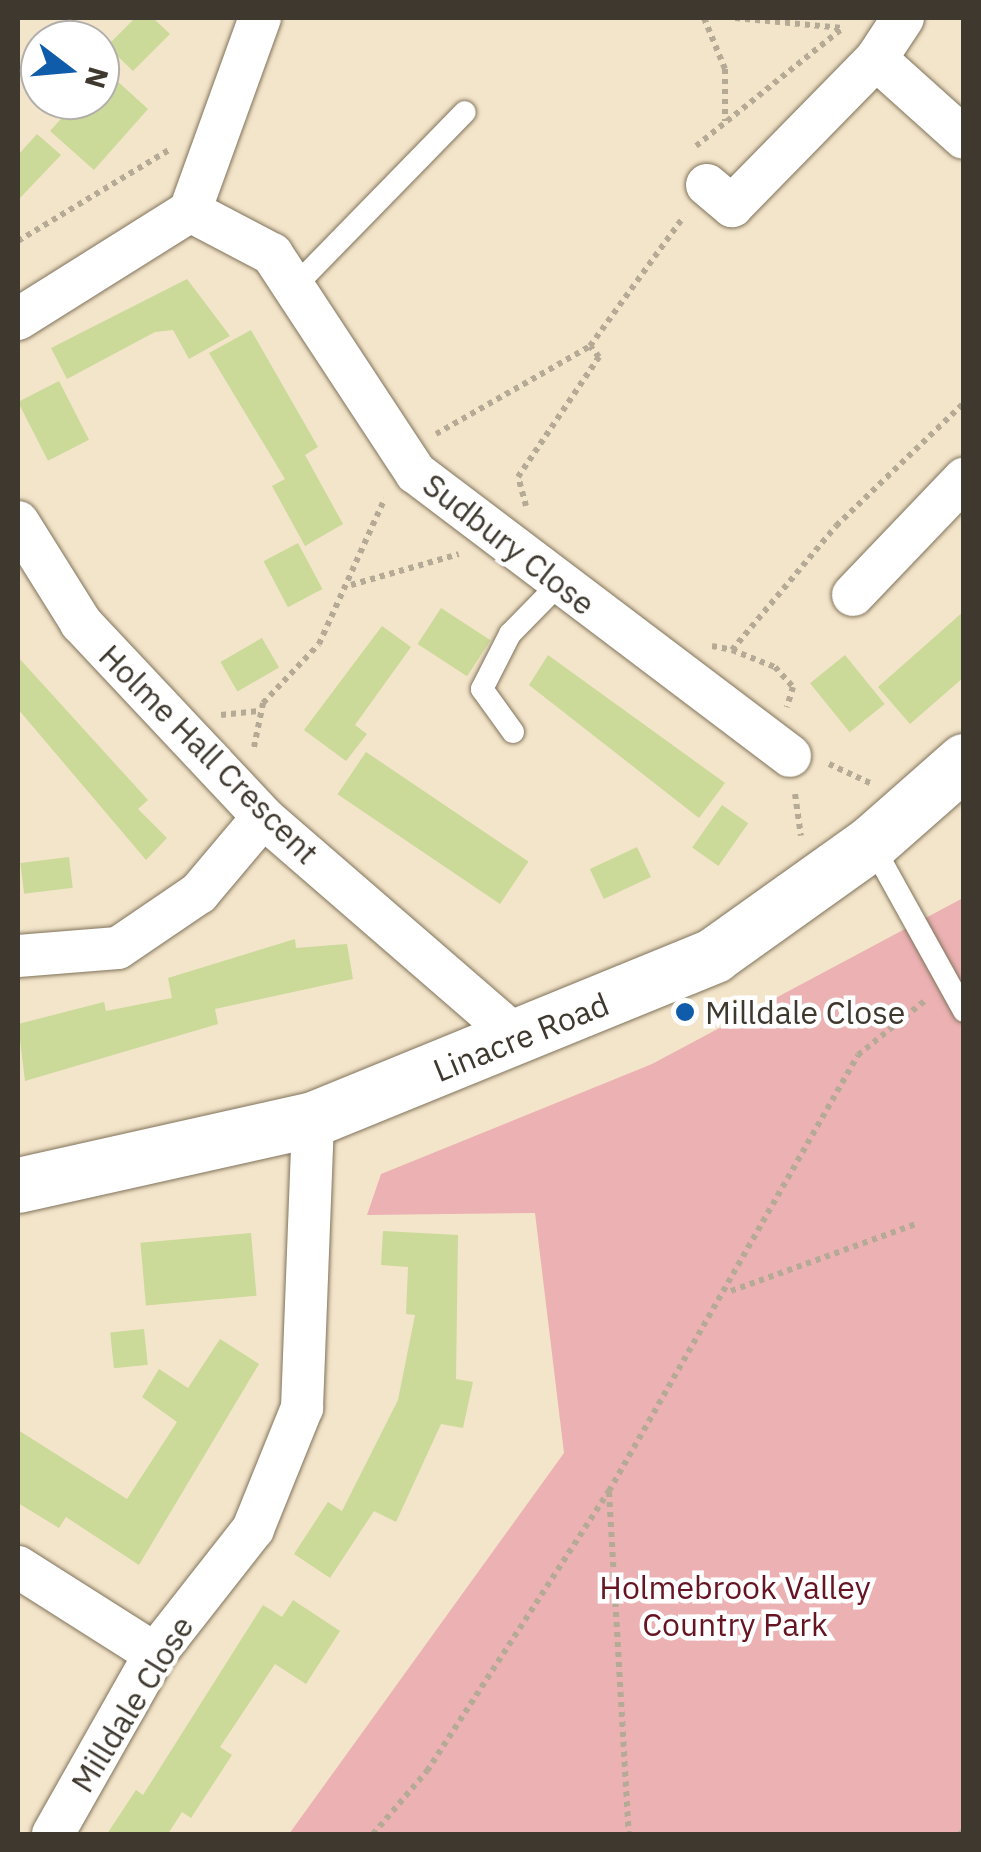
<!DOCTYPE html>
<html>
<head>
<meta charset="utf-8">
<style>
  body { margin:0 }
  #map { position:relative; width:981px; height:1852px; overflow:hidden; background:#f3e5ca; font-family:"IBM Plex Sans",sans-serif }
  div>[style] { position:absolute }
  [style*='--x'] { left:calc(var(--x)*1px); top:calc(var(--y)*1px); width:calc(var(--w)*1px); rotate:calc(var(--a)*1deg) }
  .green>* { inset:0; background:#ecb1b3 }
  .building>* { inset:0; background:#cbd999; transform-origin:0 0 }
  .path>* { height:6px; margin-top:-3px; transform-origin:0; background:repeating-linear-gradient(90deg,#b5aa95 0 5px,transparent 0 10px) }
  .roads { filter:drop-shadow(0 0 2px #80735b) drop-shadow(0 0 2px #80735b) }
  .lane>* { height:22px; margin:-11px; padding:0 11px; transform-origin:11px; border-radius:11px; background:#fff }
  .street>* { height:42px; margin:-21px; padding:0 21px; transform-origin:21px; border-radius:21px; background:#fff }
  .secondary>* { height:55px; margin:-27.5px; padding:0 27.5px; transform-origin:27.5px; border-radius:27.5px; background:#fff }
  .dots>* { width:28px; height:28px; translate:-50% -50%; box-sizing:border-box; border:5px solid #fff; border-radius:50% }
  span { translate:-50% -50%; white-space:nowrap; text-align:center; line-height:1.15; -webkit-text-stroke:9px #fff; paint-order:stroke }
  .street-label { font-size:32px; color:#3e382e }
  .poi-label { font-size:32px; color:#3e382e }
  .left { translate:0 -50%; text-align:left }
  .park-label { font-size:32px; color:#661322 }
  .frame { position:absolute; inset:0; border:20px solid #3e382e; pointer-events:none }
  .north { position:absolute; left:20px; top:20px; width:100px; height:100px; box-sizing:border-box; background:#fff; border:2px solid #b2afab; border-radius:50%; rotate:106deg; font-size:28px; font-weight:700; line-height:40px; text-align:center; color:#3e382e }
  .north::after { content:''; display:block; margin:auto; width:35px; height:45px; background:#0e5caa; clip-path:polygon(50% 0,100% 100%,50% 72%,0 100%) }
</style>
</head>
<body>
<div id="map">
  <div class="green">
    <i style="clip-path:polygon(963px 898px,963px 1834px,289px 1834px,564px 1453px,535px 1213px,367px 1215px,381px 1174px,652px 1064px)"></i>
  </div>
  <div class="building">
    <i style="clip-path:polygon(135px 18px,153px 18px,170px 34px,133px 71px,107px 46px)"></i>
    <i style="clip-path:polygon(105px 70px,148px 109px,94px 170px,50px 131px,78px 100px,100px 100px)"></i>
    <i style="clip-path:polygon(37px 134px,61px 155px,18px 200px,18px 155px)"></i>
    <i style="clip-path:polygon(187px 279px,230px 336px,189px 359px,173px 330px,155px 332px,67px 379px,51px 348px)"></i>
    <i style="clip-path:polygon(251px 330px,318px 447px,305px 455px,343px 524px,305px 546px,272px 486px,285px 479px,209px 353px)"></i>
    <i style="left:59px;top:381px;width:66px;height:46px;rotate:63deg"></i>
    <i style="left:298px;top:543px;width:52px;height:39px;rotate:62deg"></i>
    <i style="left:441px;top:608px;width:59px;height:43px;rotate:33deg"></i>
    <i style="clip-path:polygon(964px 611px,964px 677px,910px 724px,878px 687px)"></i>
    <i style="clip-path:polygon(382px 626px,411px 647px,355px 725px,367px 734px,346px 761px,304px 730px)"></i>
    <i style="left:262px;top:638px;width:34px;height:48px;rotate:60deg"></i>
    <i style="clip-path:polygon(548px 655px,725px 783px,699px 818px,529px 685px)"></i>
    <i style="left:845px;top:655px;width:63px;height:45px;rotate:51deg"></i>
    <i style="clip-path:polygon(18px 657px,148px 800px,138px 809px,167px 838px,146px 860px,18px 709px)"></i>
    <i style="left:366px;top:752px;width:196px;height:51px;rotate:34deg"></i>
    <i style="left:722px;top:805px;width:32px;height:52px;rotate:35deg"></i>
    <i style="left:637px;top:847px;width:33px;height:52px;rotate:65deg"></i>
    <i style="left:69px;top:857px;width:31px;height:49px;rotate:83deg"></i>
    <i style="clip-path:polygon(295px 939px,296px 948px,347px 944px,353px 979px,215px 1009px,218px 1024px,25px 1081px,18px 1024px,104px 1002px,106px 1011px,172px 998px,168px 978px)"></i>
    <i style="clip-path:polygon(383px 1231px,458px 1235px,456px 1379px,473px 1382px,463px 1428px,441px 1424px,396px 1522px,374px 1511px,330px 1578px,294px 1554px,328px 1502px,342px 1511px,398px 1400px,415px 1315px,406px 1314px,408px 1267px,381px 1265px)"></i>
    <i style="left:251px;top:1233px;width:63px;height:111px;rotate:85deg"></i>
    <i style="left:144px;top:1329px;width:36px;height:34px;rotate:84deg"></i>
    <i style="clip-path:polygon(220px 1339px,259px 1364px,139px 1565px,66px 1517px,59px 1528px,18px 1503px,18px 1430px,127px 1499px,177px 1422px,142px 1397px,159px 1369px,188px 1388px)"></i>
    <i style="clip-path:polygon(293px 1600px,340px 1631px,306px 1684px,275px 1664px,220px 1747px,232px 1755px,191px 1818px,182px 1812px,168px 1834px,107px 1834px,136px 1790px,143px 1795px,263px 1605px,282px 1617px)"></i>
  </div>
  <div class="path">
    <i style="--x:704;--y:18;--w:55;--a:67.6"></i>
    <i style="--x:725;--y:69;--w:52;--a:90"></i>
    <i style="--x:735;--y:18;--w:108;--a:5.3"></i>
    <i style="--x:696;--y:146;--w:189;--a:-38.8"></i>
    <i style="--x:18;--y:241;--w:176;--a:-31.1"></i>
    <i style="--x:436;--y:434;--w:177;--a:-29.7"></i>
    <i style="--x:590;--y:346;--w:160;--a:-54.1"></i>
    <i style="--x:526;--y:506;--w:30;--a:-105"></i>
    <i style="--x:518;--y:477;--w:145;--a:-56"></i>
    <i style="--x:599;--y:357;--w:14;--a:-129"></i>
    <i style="--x:351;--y:585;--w:112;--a:-16"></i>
    <i style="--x:712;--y:646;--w:20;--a:11"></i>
    <i style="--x:732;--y:650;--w:162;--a:-50"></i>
    <i style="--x:836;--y:526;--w:178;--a:-43.9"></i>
    <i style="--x:732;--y:650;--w:46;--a:21.6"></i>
    <i style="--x:775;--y:667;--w:27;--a:48"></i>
    <i style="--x:793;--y:687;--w:21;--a:107"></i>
    <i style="--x:221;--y:715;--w:38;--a:-6"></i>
    <i style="--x:254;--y:747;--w:45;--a:-78.4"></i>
    <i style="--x:263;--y:703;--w:81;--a:-46.5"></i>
    <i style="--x:319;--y:644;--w:160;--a:-65.7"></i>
    <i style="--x:829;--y:764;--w:47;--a:24.9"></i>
    <i style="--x:795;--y:794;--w:42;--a:81.9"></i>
    <i style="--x:731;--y:1291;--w:197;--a:-19.9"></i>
    <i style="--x:609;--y:1492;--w:343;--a:86.7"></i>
    <i style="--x:373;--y:1834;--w:83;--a:-49.4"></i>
    <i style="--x:427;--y:1771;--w:334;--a:-57"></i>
    <i style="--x:609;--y:1491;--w:502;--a:-60.27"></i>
    <i style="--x:858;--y:1055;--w:89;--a:-39.1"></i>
    <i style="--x:960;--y:1834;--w:5;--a:-37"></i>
  </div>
  <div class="roads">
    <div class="lane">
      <i style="--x:297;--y:284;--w:240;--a:-45.7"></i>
      <i style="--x:513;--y:732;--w:53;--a:-125.8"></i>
      <i style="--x:482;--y:689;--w:62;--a:-63"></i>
      <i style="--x:510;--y:634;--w:69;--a:-45.6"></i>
      <i style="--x:871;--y:843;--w:192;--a:61"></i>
    </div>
    <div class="street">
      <i style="--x:876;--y:59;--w:118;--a:41.9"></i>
      <i style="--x:707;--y:185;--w:33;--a:40"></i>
      <i style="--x:732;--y:206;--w:206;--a:-45.6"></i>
      <i style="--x:876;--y:59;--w:49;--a:-56.6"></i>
      <i style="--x:190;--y:211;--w:93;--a:27.7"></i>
      <i style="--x:272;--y:254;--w:262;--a:56.7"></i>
      <i style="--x:416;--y:473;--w:469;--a:37.1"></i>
      <i style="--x:18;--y:319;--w:203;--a:-32.1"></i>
      <i style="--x:190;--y:211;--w:205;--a:-70.1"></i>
      <i style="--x:18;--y:522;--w:119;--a:58"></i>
      <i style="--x:81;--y:623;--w:266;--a:46.8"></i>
      <i style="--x:263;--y:817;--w:340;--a:40.9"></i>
      <i style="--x:853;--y:595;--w:161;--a:-46.3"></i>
      <i style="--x:18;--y:956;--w:100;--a:-4.6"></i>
      <i style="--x:118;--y:948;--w:98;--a:-34.2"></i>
      <i style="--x:199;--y:893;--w:99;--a:-49.9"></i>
      <i style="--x:18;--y:1567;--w:162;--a:32.4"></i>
      <i style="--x:53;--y:1834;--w:207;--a:-60.5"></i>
      <i style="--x:155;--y:1654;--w:159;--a:-51.9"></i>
      <i style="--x:253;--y:1529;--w:131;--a:-68"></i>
      <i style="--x:302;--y:1408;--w:289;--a:-87.8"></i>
    </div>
    <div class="secondary">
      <i style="--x:18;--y:1185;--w:302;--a:-12.6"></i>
      <i style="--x:313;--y:1119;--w:433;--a:-22.2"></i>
      <i style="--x:714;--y:955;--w:193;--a:-35.5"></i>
      <i style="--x:871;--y:843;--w:124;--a:-41.4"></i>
    </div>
  </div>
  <div class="dots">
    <i style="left:685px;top:1012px;background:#0e5caa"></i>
  </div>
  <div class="street-label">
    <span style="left:509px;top:544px;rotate:38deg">Sudbury Close</span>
    <span style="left:209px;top:754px;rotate:45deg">Holme Hall Crescent</span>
    <span style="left:521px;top:1037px;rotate:-22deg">Linacre Road</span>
    <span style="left:132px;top:1704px;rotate:-58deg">Milldale Close</span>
  </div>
  <div class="poi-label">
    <span class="left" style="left:705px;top:1012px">Milldale Close</span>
  </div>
  <div class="park-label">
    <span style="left:735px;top:1606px">Holmebrook Valley<br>Country Park</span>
  </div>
  <div class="frame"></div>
  <div class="north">N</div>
</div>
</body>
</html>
